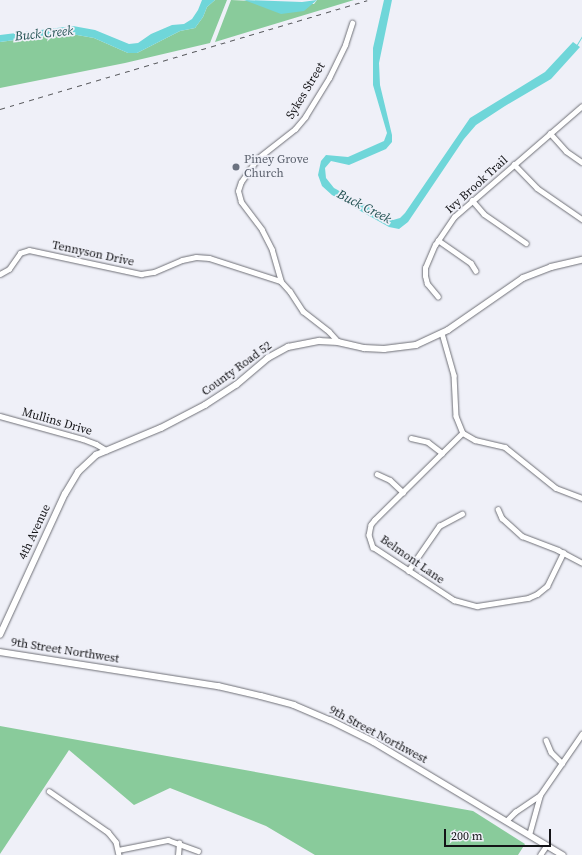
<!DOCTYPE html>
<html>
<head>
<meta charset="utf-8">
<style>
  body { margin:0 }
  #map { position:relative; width:582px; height:855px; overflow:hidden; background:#eff0f8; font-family:"Source Serif 4",serif }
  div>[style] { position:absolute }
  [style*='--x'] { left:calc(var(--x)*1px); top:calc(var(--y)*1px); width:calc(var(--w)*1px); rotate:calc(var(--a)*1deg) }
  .forest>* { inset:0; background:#89cb9b }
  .water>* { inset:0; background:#6fd6d9 }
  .stream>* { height:1px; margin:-0.5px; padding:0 0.5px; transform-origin:0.5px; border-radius:0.5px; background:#6fd6d9 }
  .roads { filter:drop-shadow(0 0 1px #6e6f76) drop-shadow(0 0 1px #6e6f76) }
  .minor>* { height:4.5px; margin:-2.25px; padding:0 2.25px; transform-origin:2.25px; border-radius:2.25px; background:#fff }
  .tertiary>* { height:5.5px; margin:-2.75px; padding:0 2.75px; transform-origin:2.75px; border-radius:2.75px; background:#fff }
  .rail>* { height:1px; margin-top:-0.5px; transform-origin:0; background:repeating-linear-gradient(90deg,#5b5c60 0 5px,transparent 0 10px) }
  .dots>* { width:11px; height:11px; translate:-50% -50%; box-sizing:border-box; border:2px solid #eff0f8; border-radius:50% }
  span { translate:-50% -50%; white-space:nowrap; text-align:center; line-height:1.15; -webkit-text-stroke:3.5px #eff0f8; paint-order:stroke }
  .street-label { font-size:12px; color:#141417 }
  .worship-label { font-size:12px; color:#5b616d }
  .left { translate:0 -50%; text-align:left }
  .water-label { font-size:13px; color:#225152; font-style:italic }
  .scale { position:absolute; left:444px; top:829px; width:107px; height:18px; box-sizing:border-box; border:2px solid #141417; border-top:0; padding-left:5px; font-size:12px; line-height:14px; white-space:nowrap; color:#141417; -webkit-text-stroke:3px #eff0f8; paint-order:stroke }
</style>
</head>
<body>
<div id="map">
  <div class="forest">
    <i style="clip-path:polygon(215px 0,227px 0,210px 43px,125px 63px,0 88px,0 42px,66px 33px,94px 38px,128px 53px,137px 53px,180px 31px,195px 28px,203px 17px,207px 7px)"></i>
    <i style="clip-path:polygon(231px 0,314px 4px,317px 0,354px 0,215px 42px)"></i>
    <i style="clip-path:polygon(0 726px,473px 811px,525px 844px,518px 855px,315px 855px,266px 826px,170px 788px,134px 805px,69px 750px,0 854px)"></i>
  </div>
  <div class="water">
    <i style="clip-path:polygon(202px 0,215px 0,207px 7px,203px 17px,195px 28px,180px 31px,137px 53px,128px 53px,94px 38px,66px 33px,0 42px,0 35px,73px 26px,95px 30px,129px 44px,138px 43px,151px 34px,172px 25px,184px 24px,192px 19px,198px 10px)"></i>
    <i style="clip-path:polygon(244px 0,302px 2px,317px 0,304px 11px,281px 14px)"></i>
    <i style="clip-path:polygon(384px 0,392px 0,379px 63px,380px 85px,392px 135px,392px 142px,386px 149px,349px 165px,331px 161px,325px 168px,326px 178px,334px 188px,393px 220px,400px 218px,405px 213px,470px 118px,545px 72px,573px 42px,580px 47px,551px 79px,505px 106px,476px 125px,464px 139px,408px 222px,399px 229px,389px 227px,332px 195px,322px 186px,318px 175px,321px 161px,326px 155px,348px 157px,384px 141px,387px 133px,373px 85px,373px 48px)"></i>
  </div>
  <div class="stream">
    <i style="--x:576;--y:46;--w:12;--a:-59"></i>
  </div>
  <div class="roads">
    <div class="minor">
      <i style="--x:550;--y:133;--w:24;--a:48"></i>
      <i style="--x:566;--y:151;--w:19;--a:35"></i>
      <i style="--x:514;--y:164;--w:33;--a:46"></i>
      <i style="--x:537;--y:188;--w:55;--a:34.6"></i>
      <i style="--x:472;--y:200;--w:18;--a:49"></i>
      <i style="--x:484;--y:214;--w:51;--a:34.6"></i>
      <i style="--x:438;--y:240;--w:40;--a:34.9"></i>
      <i style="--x:471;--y:263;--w:9;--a:58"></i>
      <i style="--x:0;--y:274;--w:10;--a:-29"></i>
      <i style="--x:9;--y:269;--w:19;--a:-55"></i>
      <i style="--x:20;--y:253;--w:9;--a:-18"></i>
      <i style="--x:29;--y:250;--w:115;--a:12.1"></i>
      <i style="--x:141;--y:274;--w:13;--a:-9"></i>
      <i style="--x:154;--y:272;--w:30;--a:-23"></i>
      <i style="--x:182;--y:260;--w:14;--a:-12"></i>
      <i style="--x:196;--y:257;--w:13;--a:4"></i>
      <i style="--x:209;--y:258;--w:75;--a:17.9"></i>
      <i style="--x:438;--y:297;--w:17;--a:-130"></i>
      <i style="--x:427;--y:284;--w:8;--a:-104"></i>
      <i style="--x:425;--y:276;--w:8;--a:-90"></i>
      <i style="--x:425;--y:268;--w:25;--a:-67"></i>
      <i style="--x:435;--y:245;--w:34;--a:-56"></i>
      <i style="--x:454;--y:217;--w:169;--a:-40.9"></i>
      <i style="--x:442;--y:333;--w:44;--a:74.1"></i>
      <i style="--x:454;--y:375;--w:41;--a:87.2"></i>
      <i style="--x:456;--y:416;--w:18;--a:68"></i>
      <i style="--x:463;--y:433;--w:14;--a:30"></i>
      <i style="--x:475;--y:440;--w:31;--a:13"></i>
      <i style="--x:505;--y:447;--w:65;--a:38.8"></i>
      <i style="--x:556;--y:488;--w:28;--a:21"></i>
      <i style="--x:338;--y:342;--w:13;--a:-132"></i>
      <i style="--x:329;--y:332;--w:33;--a:-142"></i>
      <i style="--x:303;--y:312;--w:24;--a:-123"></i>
      <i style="--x:290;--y:292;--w:13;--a:-132"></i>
      <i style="--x:281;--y:282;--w:33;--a:-106"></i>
      <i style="--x:272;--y:250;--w:22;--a:-117"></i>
      <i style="--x:262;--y:230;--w:35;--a:-127"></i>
      <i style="--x:241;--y:202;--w:11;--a:-105"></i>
      <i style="--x:238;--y:191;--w:9;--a:-72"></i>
      <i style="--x:241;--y:182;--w:29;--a:-55"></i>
      <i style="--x:258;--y:158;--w:47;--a:-38.1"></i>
      <i style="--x:295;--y:129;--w:16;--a:-50"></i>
      <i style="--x:305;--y:117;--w:46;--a:-58.4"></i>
      <i style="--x:329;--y:78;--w:37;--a:-64"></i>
      <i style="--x:345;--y:45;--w:23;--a:-72"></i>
      <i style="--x:0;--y:416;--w:86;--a:15.5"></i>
      <i style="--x:83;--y:439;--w:14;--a:21"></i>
      <i style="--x:96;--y:444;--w:12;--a:31"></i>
      <i style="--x:463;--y:433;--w:124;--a:135.3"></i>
      <i style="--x:375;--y:520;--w:6;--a:129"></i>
      <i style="--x:371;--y:525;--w:10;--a:101"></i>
      <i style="--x:369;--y:535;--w:13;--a:72"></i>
      <i style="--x:373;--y:547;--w:97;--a:33.2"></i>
      <i style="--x:454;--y:600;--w:24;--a:15"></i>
      <i style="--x:477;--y:606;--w:52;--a:-8.9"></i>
      <i style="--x:528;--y:598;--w:10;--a:-24"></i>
      <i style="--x:537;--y:594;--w:13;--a:-39"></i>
      <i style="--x:547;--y:586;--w:37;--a:-64"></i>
      <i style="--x:411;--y:438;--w:17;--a:13"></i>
      <i style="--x:428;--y:442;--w:18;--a:38"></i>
      <i style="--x:377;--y:474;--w:14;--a:25"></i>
      <i style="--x:390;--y:480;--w:18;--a:43"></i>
      <i style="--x:498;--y:509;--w:10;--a:66"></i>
      <i style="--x:502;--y:518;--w:27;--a:42"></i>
      <i style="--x:522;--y:536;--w:39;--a:21"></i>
      <i style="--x:558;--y:550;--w:27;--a:28"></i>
      <i style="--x:408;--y:571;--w:55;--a:-55.4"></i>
      <i style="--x:439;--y:526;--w:26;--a:-28"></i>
      <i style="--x:546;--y:740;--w:13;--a:67"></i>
      <i style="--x:551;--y:752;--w:16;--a:45"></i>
      <i style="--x:49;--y:791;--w:72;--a:34.8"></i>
      <i style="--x:108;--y:832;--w:13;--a:51"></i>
      <i style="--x:116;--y:842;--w:13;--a:77"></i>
      <i style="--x:506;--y:821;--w:13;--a:-45"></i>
      <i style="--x:515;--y:812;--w:30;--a:-34"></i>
      <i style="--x:540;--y:795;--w:74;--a:-55.5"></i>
      <i style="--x:529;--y:835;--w:41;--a:-74.6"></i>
      <i style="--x:118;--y:850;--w:51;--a:-11.3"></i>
      <i style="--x:168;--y:840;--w:32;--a:20"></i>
      <i style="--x:178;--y:855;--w:12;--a:-85"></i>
      <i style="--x:540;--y:855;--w:11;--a:-56"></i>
    </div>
    <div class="tertiary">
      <i style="--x:0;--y:635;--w:155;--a:-65.3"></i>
      <i style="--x:65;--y:494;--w:26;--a:-59"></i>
      <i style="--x:78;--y:472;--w:25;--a:-43"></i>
      <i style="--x:96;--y:455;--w:70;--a:-22.6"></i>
      <i style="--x:161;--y:428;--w:50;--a:-27.6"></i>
      <i style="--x:205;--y:405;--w:37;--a:-33"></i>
      <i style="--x:236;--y:385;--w:42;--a:-40.2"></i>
      <i style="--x:268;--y:358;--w:23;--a:-29"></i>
      <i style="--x:288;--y:347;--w:32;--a:-11"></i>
      <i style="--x:319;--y:341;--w:19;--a:3"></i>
      <i style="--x:338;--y:342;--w:27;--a:13"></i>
      <i style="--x:364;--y:348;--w:20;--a:3"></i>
      <i style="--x:384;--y:349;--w:32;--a:-7"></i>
      <i style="--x:416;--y:345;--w:35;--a:-25"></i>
      <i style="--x:448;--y:330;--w:91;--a:-34.7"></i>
      <i style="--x:523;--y:278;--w:30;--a:-21"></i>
      <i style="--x:551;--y:267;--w:32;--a:-13"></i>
      <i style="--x:0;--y:652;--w:221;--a:8.9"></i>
      <i style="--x:218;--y:686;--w:44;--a:13.1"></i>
      <i style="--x:261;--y:696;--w:34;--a:15"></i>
      <i style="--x:294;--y:705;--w:39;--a:23"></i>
      <i style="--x:330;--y:720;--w:49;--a:26.6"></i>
      <i style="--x:374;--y:742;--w:220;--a:30.9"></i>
    </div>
  </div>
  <div class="rail">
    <i style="--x:0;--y:109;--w:383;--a:-16.5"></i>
  </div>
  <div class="dots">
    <i style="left:236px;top:167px;background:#6b7280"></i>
  </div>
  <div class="street-label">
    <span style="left:306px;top:91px;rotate:-59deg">Sykes Street</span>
    <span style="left:477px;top:185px;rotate:-42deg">Ivy Brook Trail</span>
    <span style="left:93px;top:254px;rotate:12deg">Tennyson Drive</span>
    <span style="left:237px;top:369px;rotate:-36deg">County Road 52</span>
    <span style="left:57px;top:422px;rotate:16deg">Mullins Drive</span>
    <span style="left:35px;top:532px;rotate:-65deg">4th Avenue</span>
    <span style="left:412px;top:560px;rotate:35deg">Belmont Lane</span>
    <span style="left:65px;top:651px;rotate:9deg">9th Street Northwest</span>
    <span style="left:378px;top:735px;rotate:28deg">9th Street Northwest</span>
  </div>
  <div class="worship-label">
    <span class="left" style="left:244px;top:167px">Piney Grove<br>Church</span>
  </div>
  <div class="water-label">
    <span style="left:44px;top:34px;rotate:-6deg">Buck Creek</span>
    <span style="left:364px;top:207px;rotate:27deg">Buck Creek</span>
  </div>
  <div class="scale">200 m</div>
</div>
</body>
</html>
